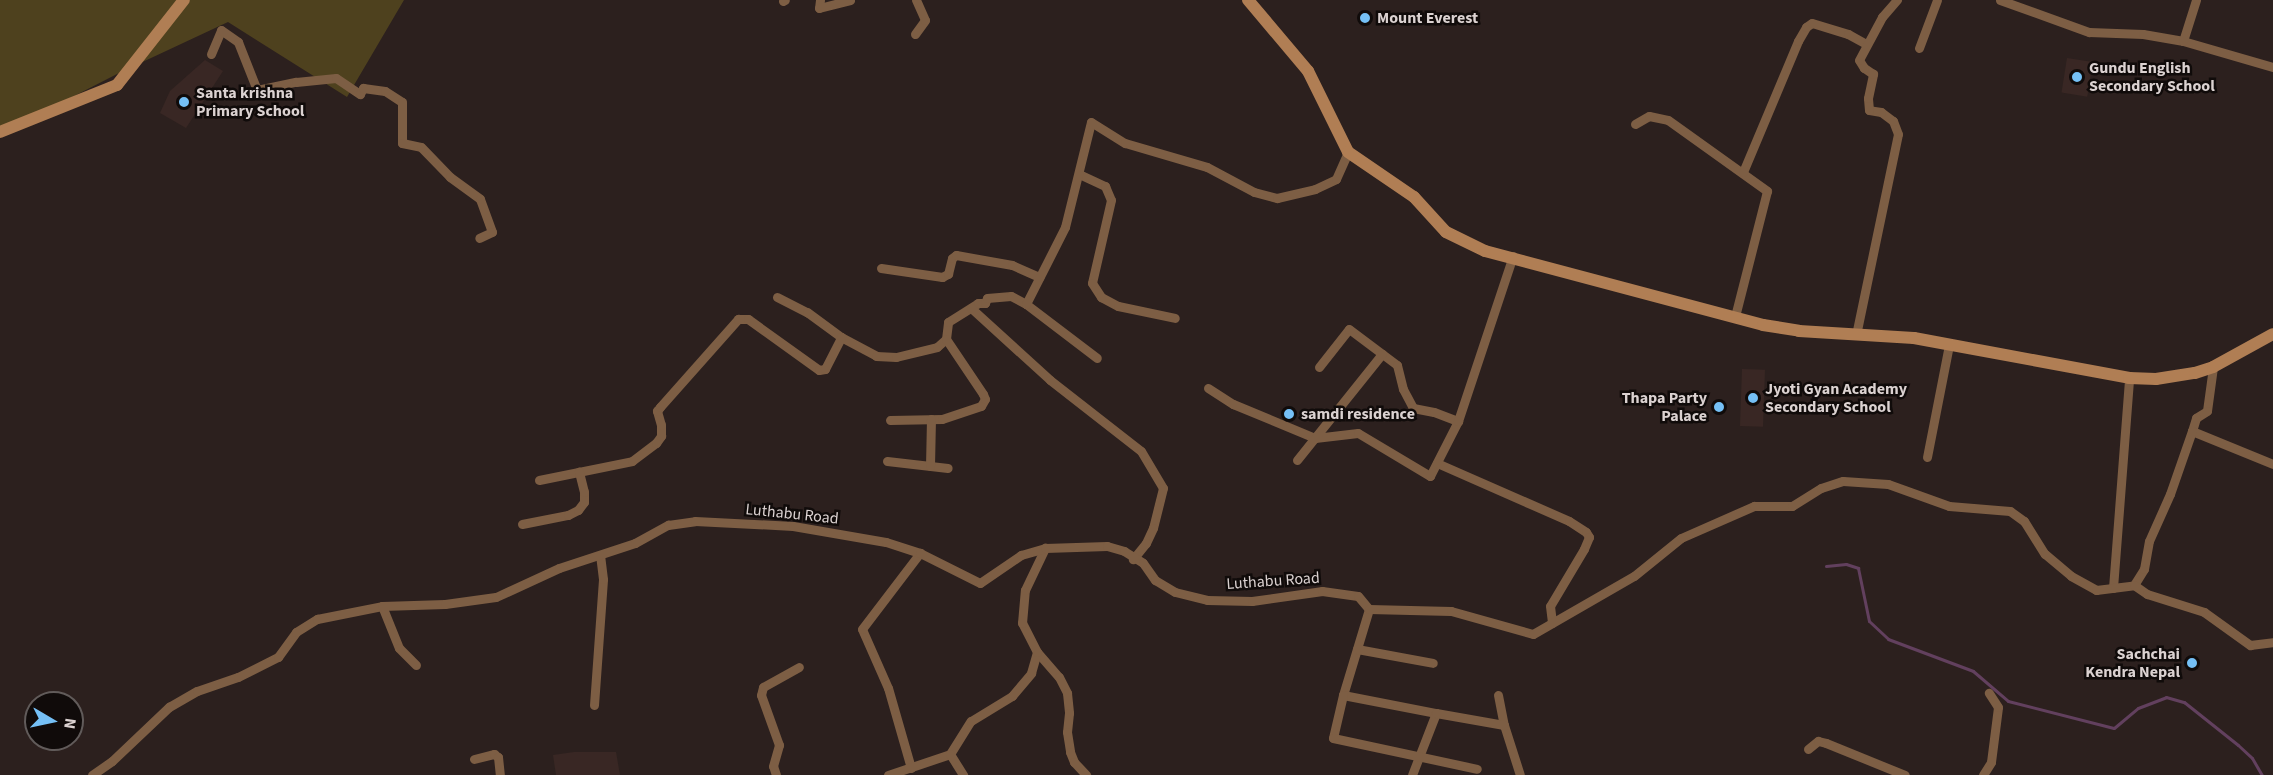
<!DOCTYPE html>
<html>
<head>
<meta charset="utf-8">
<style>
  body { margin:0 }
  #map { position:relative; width:2273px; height:775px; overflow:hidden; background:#2c201e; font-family:"Source Sans 3",sans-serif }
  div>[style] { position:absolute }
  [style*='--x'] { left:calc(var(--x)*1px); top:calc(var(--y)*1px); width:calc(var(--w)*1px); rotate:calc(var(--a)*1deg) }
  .built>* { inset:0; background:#392724; transform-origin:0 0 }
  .green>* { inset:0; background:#4e411e }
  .stream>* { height:3px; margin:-1.5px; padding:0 1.5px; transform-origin:1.5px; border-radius:1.5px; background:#62405e }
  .street>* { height:9px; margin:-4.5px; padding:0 4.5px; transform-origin:4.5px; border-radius:4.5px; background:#7d5e44 }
  .secondary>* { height:12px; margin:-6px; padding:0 6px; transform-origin:6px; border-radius:6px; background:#b07e54 }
  .dots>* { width:16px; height:16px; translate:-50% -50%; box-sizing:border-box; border:3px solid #100b0a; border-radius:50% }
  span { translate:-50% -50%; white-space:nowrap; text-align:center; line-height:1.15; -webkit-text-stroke:5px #100b0a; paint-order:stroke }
  .poi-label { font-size:16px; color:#dbd2d1; font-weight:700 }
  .left { translate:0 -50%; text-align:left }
  .right { translate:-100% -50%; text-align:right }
  .street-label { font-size:16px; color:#dbd2d1 }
  .north { position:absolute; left:24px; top:691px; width:60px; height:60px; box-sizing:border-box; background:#100b0a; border:2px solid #615b5a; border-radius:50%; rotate:99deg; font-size:16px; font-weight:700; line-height:24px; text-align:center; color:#dbd2d1 }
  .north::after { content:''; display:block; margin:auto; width:21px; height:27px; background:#75c0f6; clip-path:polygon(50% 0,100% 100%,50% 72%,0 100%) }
</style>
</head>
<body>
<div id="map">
  <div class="built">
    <i style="left:2067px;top:58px;width:26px;height:35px;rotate:9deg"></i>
    <i style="clip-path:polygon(205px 60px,223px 71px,186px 128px,160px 113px,170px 91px)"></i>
    <i style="left:1742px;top:369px;width:23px;height:57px;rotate:2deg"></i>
    <i style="clip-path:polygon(574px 752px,616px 752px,620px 775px,556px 775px,553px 755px)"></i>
  </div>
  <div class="green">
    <i style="clip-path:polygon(0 0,404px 0,347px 97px,228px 22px,119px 73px,0 134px)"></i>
  </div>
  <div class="stream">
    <i style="--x:1826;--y:566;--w:20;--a:-6"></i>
    <i style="--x:1846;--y:564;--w:13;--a:18"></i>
    <i style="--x:1858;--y:568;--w:54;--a:78.3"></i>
    <i style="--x:1869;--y:621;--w:26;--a:43"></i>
    <i style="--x:1888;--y:639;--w:91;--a:20.6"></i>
    <i style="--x:1973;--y:671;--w:46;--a:40.6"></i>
    <i style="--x:2008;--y:701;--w:109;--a:14.3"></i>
    <i style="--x:2114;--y:728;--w:31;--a:-40"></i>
    <i style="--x:2138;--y:708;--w:30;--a:-21"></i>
    <i style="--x:2166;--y:697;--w:19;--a:16"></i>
    <i style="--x:2184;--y:702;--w:69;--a:38.5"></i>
    <i style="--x:2238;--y:745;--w:19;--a:43"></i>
    <i style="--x:2252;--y:758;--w:20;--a:60"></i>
  </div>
  <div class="street">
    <i style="--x:820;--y:0;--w:8;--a:97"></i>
    <i style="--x:819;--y:8;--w:32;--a:-14"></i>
    <i style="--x:2000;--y:0;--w:95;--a:19.8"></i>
    <i style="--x:2089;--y:32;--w:54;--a:2.1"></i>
    <i style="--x:2143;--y:34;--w:41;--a:9.9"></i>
    <i style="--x:2183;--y:41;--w:94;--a:16.1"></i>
    <i style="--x:783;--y:1;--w:2;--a:-27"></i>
    <i style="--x:915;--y:34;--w:17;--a:-54"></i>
    <i style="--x:925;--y:20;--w:22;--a:-114"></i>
    <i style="--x:2183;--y:41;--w:43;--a:-72.4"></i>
    <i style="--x:1919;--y:48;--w:51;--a:-69.4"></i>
    <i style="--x:211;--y:54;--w:26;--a:-67"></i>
    <i style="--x:221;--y:30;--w:21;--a:35"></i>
    <i style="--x:238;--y:42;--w:52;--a:68.4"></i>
    <i style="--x:257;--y:90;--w:40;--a:-12"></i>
    <i style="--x:296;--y:82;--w:40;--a:-5.7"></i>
    <i style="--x:336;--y:78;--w:29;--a:34"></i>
    <i style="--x:360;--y:94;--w:7;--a:-63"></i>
    <i style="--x:363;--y:88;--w:22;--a:8"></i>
    <i style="--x:385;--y:91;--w:20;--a:33"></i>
    <i style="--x:402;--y:102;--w:41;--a:90"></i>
    <i style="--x:402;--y:143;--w:19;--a:12"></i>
    <i style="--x:421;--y:147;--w:42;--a:46"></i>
    <i style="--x:450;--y:177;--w:37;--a:36"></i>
    <i style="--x:480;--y:199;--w:35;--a:70"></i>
    <i style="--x:492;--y:232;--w:14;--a:155"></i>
    <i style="--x:1635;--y:124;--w:16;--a:-30"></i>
    <i style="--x:1649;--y:116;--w:19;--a:12"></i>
    <i style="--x:1668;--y:120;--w:122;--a:35.6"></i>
    <i style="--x:1767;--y:191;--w:130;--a:104.3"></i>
    <i style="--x:1743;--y:172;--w:142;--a:-67.2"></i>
    <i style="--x:1798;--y:41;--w:16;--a:-60"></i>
    <i style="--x:1806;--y:27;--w:7;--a:-34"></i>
    <i style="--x:1812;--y:23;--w:38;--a:17"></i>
    <i style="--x:1848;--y:34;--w:21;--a:29"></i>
    <i style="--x:1079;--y:174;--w:29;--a:25"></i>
    <i style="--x:1105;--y:186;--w:15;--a:67"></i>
    <i style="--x:1111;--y:200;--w:85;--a:102.9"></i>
    <i style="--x:1092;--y:283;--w:17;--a:57"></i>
    <i style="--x:1101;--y:297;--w:19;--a:28"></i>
    <i style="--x:1118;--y:306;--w:58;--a:11.9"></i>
    <i style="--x:881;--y:268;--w:62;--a:8.4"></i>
    <i style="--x:942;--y:277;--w:7;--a:-27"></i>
    <i style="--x:948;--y:274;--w:16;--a:-76"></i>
    <i style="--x:952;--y:258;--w:5;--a:-37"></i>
    <i style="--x:956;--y:255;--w:57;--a:10.1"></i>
    <i style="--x:1012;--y:265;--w:30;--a:24"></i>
    <i style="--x:777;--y:297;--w:34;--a:27"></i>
    <i style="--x:807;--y:312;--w:42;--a:36.3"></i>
    <i style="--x:841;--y:337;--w:40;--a:28"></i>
    <i style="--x:876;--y:356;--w:20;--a:3"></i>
    <i style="--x:896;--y:357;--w:42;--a:-13.7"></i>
    <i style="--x:937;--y:347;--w:12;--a:-42"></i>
    <i style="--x:946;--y:339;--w:17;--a:-83"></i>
    <i style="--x:948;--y:322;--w:36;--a:-32"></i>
    <i style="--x:978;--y:303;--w:7;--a:0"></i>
    <i style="--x:985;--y:303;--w:5;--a:-68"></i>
    <i style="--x:987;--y:298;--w:24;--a:-5"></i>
    <i style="--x:1011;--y:296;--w:17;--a:28"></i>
    <i style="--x:1026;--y:304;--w:89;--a:37.3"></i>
    <i style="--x:1026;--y:304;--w:86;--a:-63.1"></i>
    <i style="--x:1065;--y:227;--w:108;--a:-76.1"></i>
    <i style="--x:1091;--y:122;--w:40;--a:32"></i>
    <i style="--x:1125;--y:143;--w:85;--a:16.3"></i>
    <i style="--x:1207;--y:167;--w:53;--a:28"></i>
    <i style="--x:1254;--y:192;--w:24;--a:15"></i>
    <i style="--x:1277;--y:198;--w:39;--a:-13"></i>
    <i style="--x:1315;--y:189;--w:23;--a:-25"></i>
    <i style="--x:1336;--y:179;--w:30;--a:-66"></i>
    <i style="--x:971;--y:308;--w:107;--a:42.3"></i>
    <i style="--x:1050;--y:380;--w:115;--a:38"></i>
    <i style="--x:1141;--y:451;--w:43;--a:59.3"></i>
    <i style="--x:1163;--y:488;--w:41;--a:104"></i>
    <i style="--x:1153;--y:528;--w:17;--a:115"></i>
    <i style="--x:1146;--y:543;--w:21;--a:129"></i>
    <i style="--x:1856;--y:335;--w:205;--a:-78.2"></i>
    <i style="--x:1898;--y:134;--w:14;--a:-111"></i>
    <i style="--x:1893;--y:121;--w:15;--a:-143"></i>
    <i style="--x:1881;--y:112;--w:12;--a:-171"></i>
    <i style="--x:1869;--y:110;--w:12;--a:-95"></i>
    <i style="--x:1868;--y:98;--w:25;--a:-78"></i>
    <i style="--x:1873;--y:74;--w:11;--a:-146"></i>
    <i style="--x:1864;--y:68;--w:9;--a:-122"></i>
    <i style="--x:1859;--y:60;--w:49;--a:-61.9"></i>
    <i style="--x:1882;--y:17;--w:23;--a:-49"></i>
    <i style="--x:1319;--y:367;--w:48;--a:-51.7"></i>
    <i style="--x:1349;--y:329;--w:60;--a:36.9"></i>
    <i style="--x:1397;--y:365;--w:25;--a:76"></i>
    <i style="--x:1403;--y:389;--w:21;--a:62"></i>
    <i style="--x:1413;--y:408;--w:21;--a:11"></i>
    <i style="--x:1434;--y:412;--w:26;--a:21"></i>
    <i style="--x:2213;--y:367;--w:44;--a:97.8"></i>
    <i style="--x:2207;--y:411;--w:13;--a:148"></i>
    <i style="--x:2196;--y:418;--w:14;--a:107"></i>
    <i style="--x:2192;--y:431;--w:87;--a:22.2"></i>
    <i style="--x:1208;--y:388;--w:30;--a:33"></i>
    <i style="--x:1233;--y:404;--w:89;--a:22.5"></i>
    <i style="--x:1315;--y:438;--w:43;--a:-6.6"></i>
    <i style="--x:1358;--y:433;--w:84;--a:30.8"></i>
    <i style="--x:1430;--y:476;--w:62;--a:-63"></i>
    <i style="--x:1458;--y:421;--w:174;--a:-71.6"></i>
    <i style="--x:890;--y:420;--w:52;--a:-1.1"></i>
    <i style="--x:942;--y:419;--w:41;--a:-18.4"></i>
    <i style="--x:981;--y:406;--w:8;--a:-60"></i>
    <i style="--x:985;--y:399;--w:5;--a:-112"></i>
    <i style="--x:983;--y:394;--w:66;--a:-123.9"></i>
    <i style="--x:1927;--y:457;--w:114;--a:-78.9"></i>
    <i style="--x:1297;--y:460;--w:136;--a:-51.3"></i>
    <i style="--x:887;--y:461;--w:61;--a:6.5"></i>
    <i style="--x:1437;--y:463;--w:144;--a:23.7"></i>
    <i style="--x:1569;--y:521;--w:20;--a:33"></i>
    <i style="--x:1586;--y:532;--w:6;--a:59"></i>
    <i style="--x:1589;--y:537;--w:13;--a:113"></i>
    <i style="--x:1584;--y:549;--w:66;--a:120.8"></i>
    <i style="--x:1550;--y:606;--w:17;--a:83"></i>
    <i style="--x:930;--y:466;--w:47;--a:-88.8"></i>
    <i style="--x:539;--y:480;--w:95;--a:-11.5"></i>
    <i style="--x:632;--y:461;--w:30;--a:-37"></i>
    <i style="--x:656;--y:443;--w:9;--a:-54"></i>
    <i style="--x:661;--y:436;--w:11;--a:-90"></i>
    <i style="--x:661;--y:425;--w:15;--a:-106"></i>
    <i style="--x:657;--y:411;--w:5;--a:-53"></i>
    <i style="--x:660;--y:407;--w:118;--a:-48.4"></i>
    <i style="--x:738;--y:319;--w:10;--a:0"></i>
    <i style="--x:748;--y:319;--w:87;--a:35.7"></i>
    <i style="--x:819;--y:370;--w:6;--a:-9"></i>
    <i style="--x:825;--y:369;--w:36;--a:-63"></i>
    <i style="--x:522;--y:524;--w:47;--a:-11.1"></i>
    <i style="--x:568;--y:515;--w:11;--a:-27"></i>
    <i style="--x:578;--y:510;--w:10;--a:-53"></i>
    <i style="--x:584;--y:502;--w:10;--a:-90"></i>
    <i style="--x:584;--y:492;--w:21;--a:-104"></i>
    <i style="--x:2134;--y:585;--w:19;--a:-58"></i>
    <i style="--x:2144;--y:569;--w:28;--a:-80"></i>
    <i style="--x:2149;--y:541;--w:51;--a:-65.9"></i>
    <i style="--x:2170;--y:494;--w:67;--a:-70.8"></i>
    <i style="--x:2113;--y:588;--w:211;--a:-85.6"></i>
    <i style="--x:382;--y:606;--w:45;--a:68"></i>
    <i style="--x:399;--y:648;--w:24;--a:45"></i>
    <i style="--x:1369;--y:609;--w:90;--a:106.8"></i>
    <i style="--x:1343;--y:695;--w:95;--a:11"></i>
    <i style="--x:1436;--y:713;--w:66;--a:111.2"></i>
    <i style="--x:1357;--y:649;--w:77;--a:10.4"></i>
    <i style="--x:1037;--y:652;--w:33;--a:49"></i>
    <i style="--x:1059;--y:677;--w:18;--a:63"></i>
    <i style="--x:1067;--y:693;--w:20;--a:84"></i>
    <i style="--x:1069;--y:713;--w:19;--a:96"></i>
    <i style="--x:1067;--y:732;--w:20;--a:81"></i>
    <i style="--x:1070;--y:752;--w:11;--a:68"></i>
    <i style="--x:1074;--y:762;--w:18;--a:47"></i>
    <i style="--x:1343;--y:695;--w:44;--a:103.1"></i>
    <i style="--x:1333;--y:738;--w:147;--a:12.1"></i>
    <i style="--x:1498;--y:695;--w:31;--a:79"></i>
    <i style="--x:1504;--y:725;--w:52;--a:72.3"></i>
    <i style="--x:594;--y:705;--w:126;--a:-85.9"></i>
    <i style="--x:603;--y:579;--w:24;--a:-97"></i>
    <i style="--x:1436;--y:713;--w:69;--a:10"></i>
    <i style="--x:1808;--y:749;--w:13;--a:-39"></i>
    <i style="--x:1818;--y:741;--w:8;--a:14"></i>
    <i style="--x:1826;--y:743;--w:85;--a:22.1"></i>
    <i style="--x:950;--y:754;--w:39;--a:-58"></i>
    <i style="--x:971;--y:721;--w:48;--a:-31.4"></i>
    <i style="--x:1012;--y:696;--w:30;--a:-50"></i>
    <i style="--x:1031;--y:673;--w:22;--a:-74"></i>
    <i style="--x:1037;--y:652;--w:33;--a:-117"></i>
    <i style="--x:1022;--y:623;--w:33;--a:-85"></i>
    <i style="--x:1025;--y:590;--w:47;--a:-64.5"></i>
    <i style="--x:474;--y:759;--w:21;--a:-14"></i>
    <i style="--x:494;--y:754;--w:5;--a:37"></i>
    <i style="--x:498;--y:757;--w:18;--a:84"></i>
    <i style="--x:911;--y:768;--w:83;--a:-106"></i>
    <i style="--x:888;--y:688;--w:64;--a:-113.8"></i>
    <i style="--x:862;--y:629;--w:96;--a:-52.7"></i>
    <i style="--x:92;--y:775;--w:24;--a:-35"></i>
    <i style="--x:112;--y:761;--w:79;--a:-43.5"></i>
    <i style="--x:169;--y:707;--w:32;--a:-30"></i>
    <i style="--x:197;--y:691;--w:43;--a:-18.9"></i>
    <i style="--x:238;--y:677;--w:45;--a:-26.6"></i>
    <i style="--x:278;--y:657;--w:31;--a:-54"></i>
    <i style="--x:296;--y:632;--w:25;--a:-32"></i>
    <i style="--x:317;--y:619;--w:66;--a:-11.3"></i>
    <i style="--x:382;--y:606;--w:63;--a:-1.8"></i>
    <i style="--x:445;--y:604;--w:51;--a:-7.8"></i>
    <i style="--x:496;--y:597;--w:69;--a:-24.7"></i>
    <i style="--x:559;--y:568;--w:80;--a:-18.2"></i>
    <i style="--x:635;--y:543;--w:38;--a:-29"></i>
    <i style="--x:668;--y:525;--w:27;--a:-8"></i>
    <i style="--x:695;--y:521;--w:98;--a:2.9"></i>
    <i style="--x:793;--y:526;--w:94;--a:9.8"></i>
    <i style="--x:886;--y:542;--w:36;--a:18"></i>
    <i style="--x:920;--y:553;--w:67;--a:26.6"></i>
    <i style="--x:980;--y:583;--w:50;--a:-34.3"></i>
    <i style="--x:1021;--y:555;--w:25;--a:-16"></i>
    <i style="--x:1045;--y:548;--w:62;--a:-1.8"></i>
    <i style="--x:1107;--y:546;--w:18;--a:16"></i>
    <i style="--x:1124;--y:551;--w:22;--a:32"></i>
    <i style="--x:1143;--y:563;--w:21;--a:55"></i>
    <i style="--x:1155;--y:580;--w:23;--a:31"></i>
    <i style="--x:1175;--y:592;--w:33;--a:14"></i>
    <i style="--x:1207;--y:600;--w:45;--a:1.3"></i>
    <i style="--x:1252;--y:601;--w:71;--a:-8.1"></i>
    <i style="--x:1322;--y:591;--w:36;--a:8"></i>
    <i style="--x:1358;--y:596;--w:17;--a:50"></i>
    <i style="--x:1369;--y:609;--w:82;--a:1.4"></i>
    <i style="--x:1451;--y:611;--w:85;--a:15.7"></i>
    <i style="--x:1533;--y:634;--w:116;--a:-29.9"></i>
    <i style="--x:1634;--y:576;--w:60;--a:-39"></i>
    <i style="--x:1681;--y:538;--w:80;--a:-23.7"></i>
    <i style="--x:1754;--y:506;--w:38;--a:0"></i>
    <i style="--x:1792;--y:506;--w:34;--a:-32"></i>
    <i style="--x:1821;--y:488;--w:23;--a:-18"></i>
    <i style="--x:1843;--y:481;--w:45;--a:3.8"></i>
    <i style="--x:1888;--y:484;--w:65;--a:19.8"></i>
    <i style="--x:1949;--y:506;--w:61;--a:4.7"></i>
    <i style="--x:2010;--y:511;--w:17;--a:36"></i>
    <i style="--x:2024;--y:521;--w:39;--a:58"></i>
    <i style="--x:2045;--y:554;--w:34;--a:40"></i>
    <i style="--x:2071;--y:576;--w:29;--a:29"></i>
    <i style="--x:2096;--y:590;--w:38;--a:-7"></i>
    <i style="--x:2134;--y:585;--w:16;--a:35"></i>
    <i style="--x:2147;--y:594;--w:60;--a:17.5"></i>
    <i style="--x:2204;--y:612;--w:57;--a:35.7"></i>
    <i style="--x:2250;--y:645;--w:23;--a:-7"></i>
    <i style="--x:776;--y:775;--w:9;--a:-108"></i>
    <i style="--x:773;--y:766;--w:22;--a:-74"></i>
    <i style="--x:779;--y:745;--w:53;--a:-109.8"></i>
    <i style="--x:761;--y:695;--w:8;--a:-76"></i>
    <i style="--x:763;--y:687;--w:41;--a:-29.1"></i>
    <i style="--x:888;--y:775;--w:65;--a:-18.7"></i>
    <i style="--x:950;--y:754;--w:25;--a:58"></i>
    <i style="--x:1983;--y:775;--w:15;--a:-58"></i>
    <i style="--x:1991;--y:762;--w:55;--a:-82.7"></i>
    <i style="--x:1998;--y:707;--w:17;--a:-123"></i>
  </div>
  <div class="secondary">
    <i style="--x:1248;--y:0;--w:93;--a:49.8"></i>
    <i style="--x:1308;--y:71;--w:90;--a:63.7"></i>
    <i style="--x:1348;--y:152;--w:80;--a:34.3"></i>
    <i style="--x:1414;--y:197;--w:47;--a:47.6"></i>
    <i style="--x:1446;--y:232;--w:43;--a:26"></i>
    <i style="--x:1485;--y:251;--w:288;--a:14.9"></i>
    <i style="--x:1763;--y:325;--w:36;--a:9"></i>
    <i style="--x:1799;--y:331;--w:115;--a:3.5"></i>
    <i style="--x:1914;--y:338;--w:219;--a:10.5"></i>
    <i style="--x:2129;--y:378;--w:27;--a:2"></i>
    <i style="--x:2156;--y:379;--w:39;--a:-9"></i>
    <i style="--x:2195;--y:373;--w:19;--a:-18"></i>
    <i style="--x:2213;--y:367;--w:68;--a:-28.8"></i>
    <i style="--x:0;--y:132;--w:126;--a:-21.9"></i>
    <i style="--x:117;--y:85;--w:108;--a:-51.8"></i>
  </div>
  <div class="dots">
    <i style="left:1365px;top:18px;background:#75c0f6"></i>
    <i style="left:2077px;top:77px;background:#75c0f6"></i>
    <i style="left:184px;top:102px;background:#75c0f6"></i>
    <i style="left:1753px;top:398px;background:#75c0f6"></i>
    <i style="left:1719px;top:407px;background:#75c0f6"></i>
    <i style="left:1289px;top:414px;background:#75c0f6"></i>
    <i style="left:2192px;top:663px;background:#75c0f6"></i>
  </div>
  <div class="poi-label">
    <span class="left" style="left:1377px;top:18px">Mount Everest</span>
    <span class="left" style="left:2089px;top:77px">Gundu English<br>Secondary School</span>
    <span class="left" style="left:196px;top:102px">Santa krishna<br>Primary School</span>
    <span class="left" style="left:1765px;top:398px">Jyoti Gyan Academy<br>Secondary School</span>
    <span class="right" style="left:1707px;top:407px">Thapa Party<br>Palace</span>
    <span class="left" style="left:1301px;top:414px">samdi residence</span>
    <span class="right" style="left:2180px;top:663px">Sachchai<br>Kendra Nepal</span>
  </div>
  <div class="street-label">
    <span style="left:792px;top:514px;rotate:6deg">Luthabu Road</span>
    <span style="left:1273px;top:581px;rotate:-4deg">Luthabu Road</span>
  </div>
  <div class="north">N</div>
</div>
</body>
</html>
